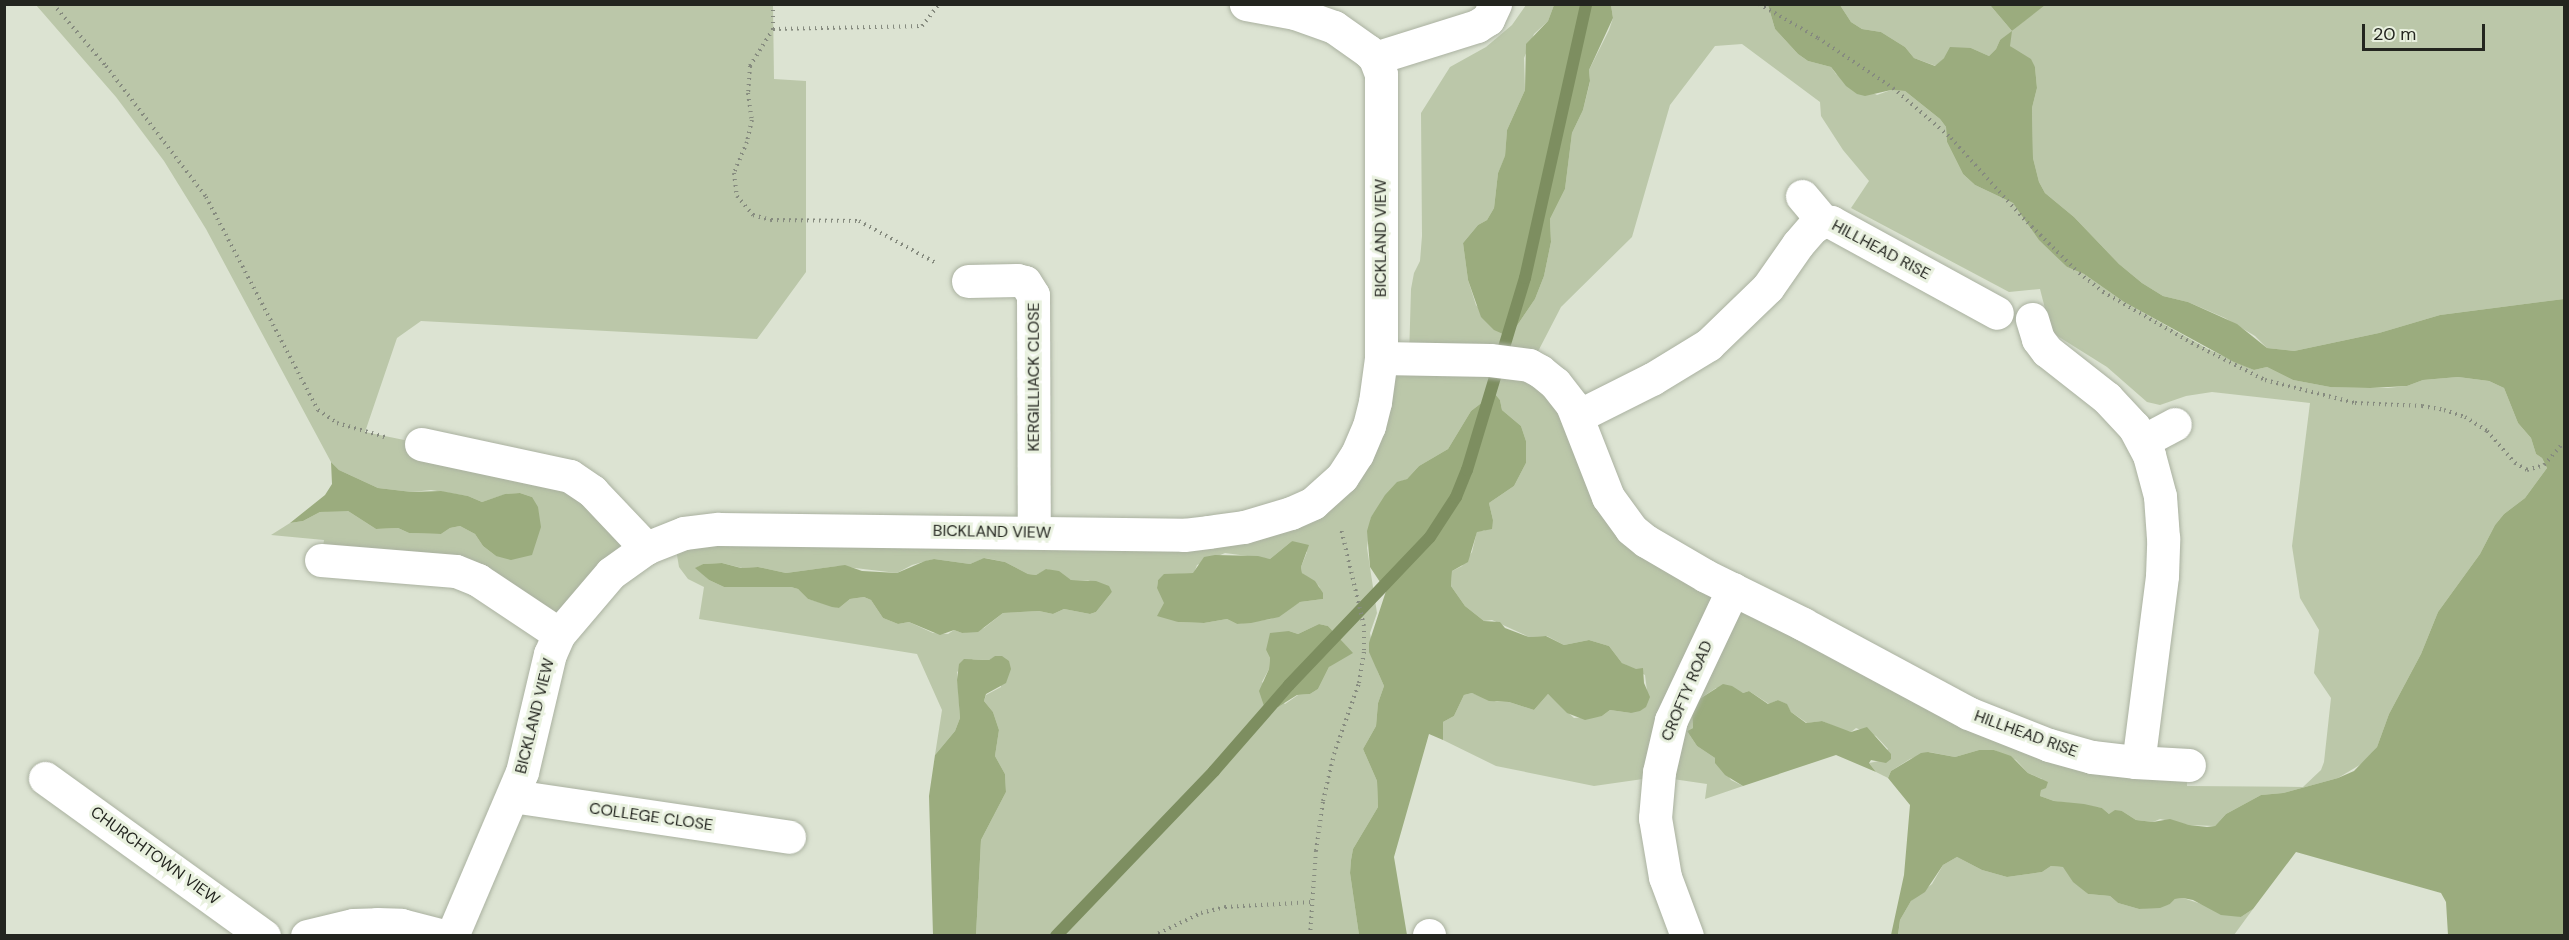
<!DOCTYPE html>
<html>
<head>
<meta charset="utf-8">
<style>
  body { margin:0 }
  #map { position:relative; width:2569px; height:940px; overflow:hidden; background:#dce3d2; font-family:"DM Sans",sans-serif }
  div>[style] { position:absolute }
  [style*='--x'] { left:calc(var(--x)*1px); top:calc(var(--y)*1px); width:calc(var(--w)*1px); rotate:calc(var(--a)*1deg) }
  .green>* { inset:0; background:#bbc7a9 }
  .forest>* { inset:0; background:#9bac7e }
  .stream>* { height:12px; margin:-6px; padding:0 6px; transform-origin:6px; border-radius:6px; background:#7d8e60 }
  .path>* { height:4px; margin-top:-2px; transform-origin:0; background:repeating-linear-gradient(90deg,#868b7f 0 1.5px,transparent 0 6px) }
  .roads { filter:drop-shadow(0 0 2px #aab1a0) drop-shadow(0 0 2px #aab1a0) }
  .minor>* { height:33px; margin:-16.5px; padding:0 16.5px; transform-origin:16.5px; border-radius:16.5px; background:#fff }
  span { translate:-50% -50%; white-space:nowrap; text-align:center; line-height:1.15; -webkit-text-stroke:6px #e9f1df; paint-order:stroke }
  .street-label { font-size:16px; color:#23251f }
  .frame { position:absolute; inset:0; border:6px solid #23251f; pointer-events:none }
  .scale { position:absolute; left:2362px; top:24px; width:123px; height:27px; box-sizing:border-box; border:3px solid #23251f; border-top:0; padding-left:8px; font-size:18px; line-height:21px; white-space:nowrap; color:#23251f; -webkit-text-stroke:4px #e9f1df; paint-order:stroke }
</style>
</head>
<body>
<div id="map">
  <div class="green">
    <i style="clip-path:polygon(2045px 4px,2564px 5px,2564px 299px,2440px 315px,2379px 333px,2294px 351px,2267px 348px,2255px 336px,2225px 318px,2188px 302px,2163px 296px,2142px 283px,2119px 264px,2074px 217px,2045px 193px,2039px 182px,2033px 158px,2032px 108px,2037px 88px,2035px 67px,2010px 46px,2010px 37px,2000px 40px,1996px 49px,1989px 56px,1971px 48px,1944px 58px,1936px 66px,1914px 58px,1905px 47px,1881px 32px,1862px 29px,1851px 22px,1840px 5px,1990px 5px,2012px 31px)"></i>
    <i style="clip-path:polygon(36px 5px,773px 5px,774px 79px,806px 81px,806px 272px,757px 339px,421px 321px,397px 338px,365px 432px,557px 471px,646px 548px,559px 634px,491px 589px,321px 560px,324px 540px,271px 535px,290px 523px,303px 521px,320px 512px,335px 510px,348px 511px,376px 529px,398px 528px,409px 533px,441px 534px,450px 528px,460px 526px,475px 534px,483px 546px,496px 556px,532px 497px,520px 493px,506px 494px,482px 502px,468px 496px,431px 490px,412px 492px,378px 488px,339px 470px,331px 462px,206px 229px,164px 161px,116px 97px)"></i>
    <i style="clip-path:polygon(1526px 5px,1554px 5px,1548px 21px,1534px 34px,1524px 58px,1525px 90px,1507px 130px,1505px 157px,1498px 173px,1494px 208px,1487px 220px,1478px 225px,1463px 243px,1468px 280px,1476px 305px,1503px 334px,1514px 330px,1535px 299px,1544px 276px,1551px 242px,1550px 219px,1565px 189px,1572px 133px,1583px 110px,1590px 82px,1589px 70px,1609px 30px,1613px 18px,1611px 5px,1768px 5px,1775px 29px,1798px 54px,1808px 61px,1831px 67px,1836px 74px,1877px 95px,1891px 90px,1905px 91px,1940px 119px,1946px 127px,1947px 142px,1963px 174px,1975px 185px,2013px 203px,2026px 218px,2031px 229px,2067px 267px,2084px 274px,2124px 302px,2208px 349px,2254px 370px,2267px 367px,2293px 380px,2330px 387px,2387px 388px,2407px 386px,2423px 380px,2458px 377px,2489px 381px,2504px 388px,2518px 423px,2531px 438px,2536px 454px,2542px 458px,2547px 468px,2525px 498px,2504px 514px,2495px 525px,2480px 554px,2438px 612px,2421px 654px,2389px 714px,2377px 747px,2363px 763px,2338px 778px,2283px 793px,2261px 795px,2226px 814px,2215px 826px,2189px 825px,2160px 819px,2153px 822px,2136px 820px,2122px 811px,2109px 814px,2102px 808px,2054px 801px,2040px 796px,2042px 779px,2028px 773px,2016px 760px,1994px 750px,1979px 750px,1955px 757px,1929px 752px,1910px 759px,1891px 771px,1888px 778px,1876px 772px,1869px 763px,1879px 761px,1888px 749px,1876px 736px,1856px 728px,1851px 732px,1845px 731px,1822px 721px,1807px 723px,1791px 712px,1786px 704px,1778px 700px,1769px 704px,1749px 691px,1743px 693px,1716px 688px,1698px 700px,1692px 714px,1693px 728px,1687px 731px,1697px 746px,1715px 758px,1731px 780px,1743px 786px,1705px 799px,1707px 784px,1659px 777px,1733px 590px,1967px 713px,2187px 766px,2187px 786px,2303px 787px,2321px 770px,2324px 762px,2331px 698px,2314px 673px,2319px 630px,2300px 598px,2292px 546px,2310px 403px,2212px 392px,2186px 396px,2160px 405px,2147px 402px,2107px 367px,2051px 332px,2040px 289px,2009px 292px,1851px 208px,1869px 181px,1843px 150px,1821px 116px,1820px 102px,1742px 44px,1715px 46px,1670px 105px,1632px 237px,1561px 307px,1531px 365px,1409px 358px,1411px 289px,1414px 273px,1420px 261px,1422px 236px,1421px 113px,1450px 67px,1486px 47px,1512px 25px)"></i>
    <i style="clip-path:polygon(evenodd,1382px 360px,1539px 372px,1607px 499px,1731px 590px,1650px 778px,1594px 786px,1496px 766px,1443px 740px,1443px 722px,1454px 716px,1464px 695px,1472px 693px,1497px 702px,1509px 702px,1534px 710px,1548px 694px,1574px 718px,1602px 716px,1610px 710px,1631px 713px,1647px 691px,1645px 675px,1622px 663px,1609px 646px,1589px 640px,1564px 645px,1547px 636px,1529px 637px,1492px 620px,1484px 621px,1465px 606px,1451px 586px,1452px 571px,1462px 566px,1472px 552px,1477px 531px,1484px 531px,1493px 520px,1489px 503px,1514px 486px,1526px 463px,1526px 441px,1521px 426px,1502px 410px,1500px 400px,1495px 394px,1488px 394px,1484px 401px,1471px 411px,1448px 449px,1419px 466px,1407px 479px,1397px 483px,1371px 517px,1367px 548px,1377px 613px,1370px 633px,1377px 670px,1384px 686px,1378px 703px,1376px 726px,1363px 749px,1377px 781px,1378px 807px,1353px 849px,1351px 860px,1350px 873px,1359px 935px,976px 935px,981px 840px,1006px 792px,1005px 774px,995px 756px,999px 730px,993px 712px,984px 701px,986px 695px,1001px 687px,996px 656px,989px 660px,973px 659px,957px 672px,960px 718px,955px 731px,935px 755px,942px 710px,917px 654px,699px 619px,704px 587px,688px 579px,679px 567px,674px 537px,1185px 535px,1332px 490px,1382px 360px,1292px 541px,1307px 552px,1301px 567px,1302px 573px,1319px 586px,1323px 599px,1300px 602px,1271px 619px,1237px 624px,1227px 619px,1204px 623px,1178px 622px,1157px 587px,1158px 580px,1164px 575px,1194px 573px,1197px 565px,1225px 553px,1270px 559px,1292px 541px,1382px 360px,985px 558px,1005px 562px,1028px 574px,1036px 575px,1047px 569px,1071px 580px,1088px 580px,1112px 592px,1096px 612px,1090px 614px,1064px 609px,1053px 614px,1039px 611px,1003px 613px,984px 628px,962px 633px,954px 630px,948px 634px,933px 633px,909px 622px,898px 624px,883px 618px,871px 600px,864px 597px,850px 599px,839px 608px,808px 599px,798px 589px,791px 587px,724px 587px,709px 580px,696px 568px,703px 564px,722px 563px,742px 568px,758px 567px,786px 573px,838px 566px,897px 573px,912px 565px,934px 559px,970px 564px,985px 558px,1382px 360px,1319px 624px,1328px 626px,1346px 646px,1329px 667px,1318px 689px,1310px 694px,1298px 695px,1285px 704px,1262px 682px,1269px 669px,1270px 658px,1266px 650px,1289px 631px,1298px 634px,1319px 624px)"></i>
    <i style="clip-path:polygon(1957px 857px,1982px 870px,2007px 877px,2042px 872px,2051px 866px,2064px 867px,2073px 881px,2088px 894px,2110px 896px,2118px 903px,2139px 909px,2170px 904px,2175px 899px,2183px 898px,2241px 917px,2253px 909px,2234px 935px,1898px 936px,1900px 920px,1911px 901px,1932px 884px,1943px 865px)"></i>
  </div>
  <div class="forest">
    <i style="clip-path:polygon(1554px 5px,1611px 5px,1613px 18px,1589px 70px,1590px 81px,1583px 110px,1572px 133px,1565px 189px,1550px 219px,1551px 242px,1544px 276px,1535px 299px,1514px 330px,1503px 334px,1494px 330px,1481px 317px,1468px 280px,1463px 243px,1478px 225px,1487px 220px,1494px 208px,1498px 173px,1505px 156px,1507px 130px,1525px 90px,1526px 44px,1548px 21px)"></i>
    <i style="clip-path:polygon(1768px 5px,1840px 5px,1851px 22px,1862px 29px,1881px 32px,1905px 47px,1914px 58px,1935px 66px,1944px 58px,1950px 47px,1971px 48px,1989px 56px,1996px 49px,2000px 40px,2012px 31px,1990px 5px,2045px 5px,2012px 31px,2010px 46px,2031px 59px,2035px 67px,2037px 88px,2032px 108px,2033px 158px,2039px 182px,2045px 193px,2074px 217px,2119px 264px,2142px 283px,2163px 296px,2188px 302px,2237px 324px,2267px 348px,2294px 351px,2379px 333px,2440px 315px,2564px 299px,2564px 935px,2448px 935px,2446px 902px,2441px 893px,2296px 852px,2253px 909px,2241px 917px,2221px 915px,2193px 900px,2183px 898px,2175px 899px,2170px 904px,2160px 908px,2139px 909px,2118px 903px,2110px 896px,2088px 894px,2073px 882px,2063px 867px,2051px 866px,2042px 872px,2007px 877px,1982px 870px,1957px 857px,1943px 865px,1925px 892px,1911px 901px,1900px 920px,1898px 935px,1891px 935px,1904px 875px,1910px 805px,1888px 778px,1891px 771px,1921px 753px,1928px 752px,1955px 757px,1979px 750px,1994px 750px,2011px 756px,2028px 773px,2048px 782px,2046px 788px,2041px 790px,2040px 796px,2054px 801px,2084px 804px,2102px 808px,2109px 814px,2115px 810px,2122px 811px,2136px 820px,2153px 822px,2170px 819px,2189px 825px,2207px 827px,2215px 826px,2226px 814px,2261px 795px,2283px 793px,2338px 778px,2354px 771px,2377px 747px,2389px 714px,2421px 654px,2438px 612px,2480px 554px,2495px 525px,2504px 514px,2525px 498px,2547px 468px,2542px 458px,2536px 454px,2531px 438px,2518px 423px,2504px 388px,2489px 381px,2458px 377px,2423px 380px,2407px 386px,2370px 388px,2330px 387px,2293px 380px,2267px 367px,2254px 370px,2234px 362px,2124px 302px,2084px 274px,2067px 267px,2039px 240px,2013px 203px,1975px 185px,1963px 174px,1947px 142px,1946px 127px,1940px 119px,1905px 91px,1891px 90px,1865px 96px,1857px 94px,1846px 86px,1831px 67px,1808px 61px,1798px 54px,1775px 29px)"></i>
    <i style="clip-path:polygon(1488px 394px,1495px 394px,1500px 400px,1502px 410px,1521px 426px,1526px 441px,1526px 463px,1514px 486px,1489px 503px,1493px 520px,1492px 529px,1477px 532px,1468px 562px,1452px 571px,1451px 586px,1465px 606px,1484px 621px,1500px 622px,1505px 628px,1529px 637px,1546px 636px,1564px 645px,1589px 640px,1609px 646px,1622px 663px,1636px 669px,1643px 668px,1644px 683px,1650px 697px,1646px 707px,1640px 711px,1631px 713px,1610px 710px,1602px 716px,1585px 720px,1567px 713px,1548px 694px,1534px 710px,1509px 702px,1489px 701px,1472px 693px,1464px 695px,1454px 716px,1443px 722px,1443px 740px,1429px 734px,1394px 857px,1407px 935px,1359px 935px,1350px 873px,1351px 860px,1353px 849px,1378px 807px,1377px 781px,1363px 749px,1376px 726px,1378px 703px,1384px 686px,1369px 652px,1369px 643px,1386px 591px,1370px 567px,1367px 531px,1371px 517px,1385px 495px,1397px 482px,1407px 479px,1419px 466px,1448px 449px,1471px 411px,1484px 401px)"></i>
    <i style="clip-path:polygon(331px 462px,339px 470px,378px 488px,412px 492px,441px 491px,468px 496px,482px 502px,505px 494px,520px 493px,532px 497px,538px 507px,541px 527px,532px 555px,511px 560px,496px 556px,483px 546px,475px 534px,460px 526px,450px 528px,441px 534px,409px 533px,398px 528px,376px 529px,348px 511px,320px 512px,303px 521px,290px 523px,325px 495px,332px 484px)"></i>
    <i style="clip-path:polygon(1292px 541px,1309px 545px,1301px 567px,1302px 573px,1315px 581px,1323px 593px,1323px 599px,1300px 602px,1279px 617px,1251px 623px,1237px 624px,1227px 619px,1204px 623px,1178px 622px,1157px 616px,1164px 603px,1157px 588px,1158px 580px,1164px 574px,1193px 573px,1204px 557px,1215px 555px,1258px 556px,1270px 559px)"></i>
    <i style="clip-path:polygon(984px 558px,1005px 562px,1028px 574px,1036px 575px,1046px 569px,1059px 571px,1071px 580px,1096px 581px,1109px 586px,1112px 592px,1096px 612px,1090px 614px,1064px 609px,1053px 614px,1039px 611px,1003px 613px,978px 632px,962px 633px,954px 630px,940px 635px,909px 622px,898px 624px,883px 618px,871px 600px,864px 597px,850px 599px,839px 608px,832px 607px,808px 599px,798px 589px,791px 587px,724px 587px,709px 580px,695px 568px,703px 564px,722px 563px,741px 568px,758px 567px,786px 573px,845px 565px,862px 571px,897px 573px,925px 561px,934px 559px,970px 564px)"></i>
    <i style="clip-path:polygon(1319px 624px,1328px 626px,1353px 653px,1329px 667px,1318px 689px,1310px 694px,1297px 695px,1278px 707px,1264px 706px,1259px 691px,1269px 669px,1270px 658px,1266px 650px,1270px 633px,1289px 631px,1298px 634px)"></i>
    <i style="clip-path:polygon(995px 656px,1002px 656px,1009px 661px,1011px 669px,1006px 683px,986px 694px,984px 701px,993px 712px,999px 730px,995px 756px,1005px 774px,1006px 792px,981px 840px,976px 935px,933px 935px,929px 796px,935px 755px,955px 731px,960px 718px,957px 680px,959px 664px,964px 659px,989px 660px)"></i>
    <i style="clip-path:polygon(1723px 684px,1732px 686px,1743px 693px,1749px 691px,1768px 704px,1778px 700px,1787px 704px,1791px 712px,1806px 723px,1822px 721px,1851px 732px,1867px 727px,1891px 754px,1891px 759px,1886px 763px,1871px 760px,1869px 763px,1876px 772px,1836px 755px,1743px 786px,1725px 775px,1715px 763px,1715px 758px,1697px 746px,1687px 731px,1693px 728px,1692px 714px,1698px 700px)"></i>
  </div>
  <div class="stream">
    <i style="--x:1056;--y:936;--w:228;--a:-46.2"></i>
    <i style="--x:1214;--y:771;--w:114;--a:-48.9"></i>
    <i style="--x:1289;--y:685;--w:204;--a:-46.4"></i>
    <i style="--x:1430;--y:537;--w:48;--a:-57"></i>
    <i style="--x:1456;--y:497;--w:29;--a:-68"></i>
    <i style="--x:1467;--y:470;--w:201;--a:-73.2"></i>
    <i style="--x:1525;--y:278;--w:281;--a:-77.4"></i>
  </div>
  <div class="path">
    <i style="--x:53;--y:4;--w:82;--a:49.5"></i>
    <i style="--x:106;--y:66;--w:165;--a:52.6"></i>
    <i style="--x:206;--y:197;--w:241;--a:62.3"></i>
    <i style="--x:318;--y:410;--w:23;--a:34"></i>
    <i style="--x:337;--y:423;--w:50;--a:16.3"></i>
    <i style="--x:773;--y:4;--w:25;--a:90"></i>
    <i style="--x:773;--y:29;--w:44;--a:121.9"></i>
    <i style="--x:750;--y:66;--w:27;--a:94"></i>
    <i style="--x:748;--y:93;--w:27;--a:82"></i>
    <i style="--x:752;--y:120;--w:23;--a:103"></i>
    <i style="--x:747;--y:142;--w:34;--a:113"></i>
    <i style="--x:734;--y:173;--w:23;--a:83"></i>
    <i style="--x:737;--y:196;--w:25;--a:50"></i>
    <i style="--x:753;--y:215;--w:19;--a:16"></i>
    <i style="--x:771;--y:220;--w:88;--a:0.7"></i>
    <i style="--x:859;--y:221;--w:88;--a:28.6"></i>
    <i style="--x:1759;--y:4;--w:68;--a:30"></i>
    <i style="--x:1818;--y:38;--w:90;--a:33.7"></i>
    <i style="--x:1893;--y:88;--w:77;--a:40.8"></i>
    <i style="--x:1951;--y:138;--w:108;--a:48"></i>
    <i style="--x:2023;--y:218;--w:78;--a:44.5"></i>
    <i style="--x:2079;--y:273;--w:31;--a:38"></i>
    <i style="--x:2103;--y:292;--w:103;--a:29.8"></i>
    <i style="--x:2192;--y:343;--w:82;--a:26.9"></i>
    <i style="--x:2265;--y:380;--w:93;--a:14.3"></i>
    <i style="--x:2355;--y:403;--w:67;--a:2.6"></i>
    <i style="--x:2422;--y:406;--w:22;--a:10"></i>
    <i style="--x:2444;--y:410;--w:22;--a:18"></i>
    <i style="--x:2465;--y:417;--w:26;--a:32"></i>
    <i style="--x:2487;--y:431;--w:43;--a:48.8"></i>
    <i style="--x:2515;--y:463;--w:14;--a:30"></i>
    <i style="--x:2527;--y:470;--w:18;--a:-16"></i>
    <i style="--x:2544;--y:465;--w:30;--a:-49"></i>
    <i style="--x:773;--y:29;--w:149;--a:-1.2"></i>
    <i style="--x:922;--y:26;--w:28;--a:-52"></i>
    <i style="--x:1153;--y:936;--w:53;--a:-25.6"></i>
    <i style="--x:1201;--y:913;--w:25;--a:-14"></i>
    <i style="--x:1225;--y:907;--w:87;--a:-3.3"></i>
    <i style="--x:1310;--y:936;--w:85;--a:-86"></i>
    <i style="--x:1316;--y:851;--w:50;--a:-82"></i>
    <i style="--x:1323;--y:801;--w:48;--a:-76.8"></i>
    <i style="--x:1334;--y:754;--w:75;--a:-70.6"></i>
    <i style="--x:1359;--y:683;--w:33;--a:-81"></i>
    <i style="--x:1364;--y:650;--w:24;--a:-90"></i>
    <i style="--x:1364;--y:626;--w:100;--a:-103.3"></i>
  </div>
  <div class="roads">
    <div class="minor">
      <i style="--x:1375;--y:58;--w:107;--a:-17.4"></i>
      <i style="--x:1477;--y:26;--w:13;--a:-32"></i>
      <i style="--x:1488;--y:19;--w:17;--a:-65"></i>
      <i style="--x:1802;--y:196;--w:33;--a:50"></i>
      <i style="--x:968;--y:281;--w:49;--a:-1.2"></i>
      <i style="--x:1017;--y:280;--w:8;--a:14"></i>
      <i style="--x:1025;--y:282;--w:15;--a:58"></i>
      <i style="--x:1033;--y:295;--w:237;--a:89.8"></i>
      <i style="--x:1381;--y:358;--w:109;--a:1.1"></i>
      <i style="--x:1490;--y:360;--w:39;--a:7"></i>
      <i style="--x:1529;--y:365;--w:13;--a:29"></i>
      <i style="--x:1540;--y:371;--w:19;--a:39"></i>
      <i style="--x:1555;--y:383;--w:28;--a:52"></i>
      <i style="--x:1572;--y:405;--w:99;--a:68.6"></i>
      <i style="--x:1608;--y:497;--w:39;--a:54"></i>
      <i style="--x:1631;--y:529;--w:19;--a:39"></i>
      <i style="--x:1646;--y:541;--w:69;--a:30.3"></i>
      <i style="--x:1706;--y:576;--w:108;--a:26.3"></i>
      <i style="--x:1803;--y:624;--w:187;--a:28.3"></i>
      <i style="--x:1968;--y:713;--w:87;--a:21.6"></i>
      <i style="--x:2049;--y:745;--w:45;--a:15.6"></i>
      <i style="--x:2092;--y:757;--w:43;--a:6.6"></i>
      <i style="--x:2135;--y:762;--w:7;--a:-56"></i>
      <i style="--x:2139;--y:756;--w:181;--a:-82.7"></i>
      <i style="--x:2162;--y:576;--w:38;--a:-88"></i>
      <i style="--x:2163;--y:538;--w:42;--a:-94.1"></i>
      <i style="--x:2160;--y:496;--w:42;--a:-105"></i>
      <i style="--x:2149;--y:455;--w:32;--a:-118"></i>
      <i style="--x:2134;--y:427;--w:40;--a:-133"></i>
      <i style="--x:2107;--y:398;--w:76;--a:-141.9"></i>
      <i style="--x:2047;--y:351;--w:15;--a:-127"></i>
      <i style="--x:2038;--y:339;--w:21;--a:-107"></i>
      <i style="--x:1578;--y:416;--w:83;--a:-26.6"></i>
      <i style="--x:1652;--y:379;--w:66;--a:-31.3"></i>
      <i style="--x:1708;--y:345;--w:83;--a:-44"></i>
      <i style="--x:1768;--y:287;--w:52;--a:-55.1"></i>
      <i style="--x:1798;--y:244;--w:23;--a:-49"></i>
      <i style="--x:1813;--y:227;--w:12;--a:-31"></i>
      <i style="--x:1823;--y:221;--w:8;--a:7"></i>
      <i style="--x:1831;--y:222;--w:189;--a:28.7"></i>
      <i style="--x:2143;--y:441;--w:36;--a:-28"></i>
      <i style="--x:421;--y:444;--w:152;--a:12.1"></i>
      <i style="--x:570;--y:476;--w:27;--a:34"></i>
      <i style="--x:592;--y:491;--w:79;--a:46.5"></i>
      <i style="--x:321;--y:560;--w:135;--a:4.7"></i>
      <i style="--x:456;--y:571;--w:24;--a:22"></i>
      <i style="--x:478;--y:580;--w:97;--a:33.7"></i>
      <i style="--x:2135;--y:762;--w:54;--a:3.2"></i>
      <i style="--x:45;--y:778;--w:270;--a:35.8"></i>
      <i style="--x:513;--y:796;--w:279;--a:8.4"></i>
      <i style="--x:1429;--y:935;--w:1;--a:90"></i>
      <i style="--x:307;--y:936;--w:47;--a:-13.4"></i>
      <i style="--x:353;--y:925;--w:24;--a:-2"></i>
      <i style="--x:377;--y:924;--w:24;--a:2"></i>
      <i style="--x:401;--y:925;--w:44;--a:14.3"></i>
      <i style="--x:452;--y:936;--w:178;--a:-66.9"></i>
      <i style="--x:522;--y:772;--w:121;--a:-76.7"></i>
      <i style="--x:550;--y:654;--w:22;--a:-66"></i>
      <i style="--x:559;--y:634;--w:80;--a:-49.6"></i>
      <i style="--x:611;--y:573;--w:43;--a:-35.5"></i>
      <i style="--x:646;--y:548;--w:41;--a:-21.5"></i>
      <i style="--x:684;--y:533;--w:35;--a:-7"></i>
      <i style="--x:719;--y:529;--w:465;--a:0.7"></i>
      <i style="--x:1184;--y:535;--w:24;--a:-7"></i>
      <i style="--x:1208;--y:532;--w:36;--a:-8"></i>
      <i style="--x:1244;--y:527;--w:49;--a:-16.6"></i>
      <i style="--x:1291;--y:513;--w:24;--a:-24"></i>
      <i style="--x:1313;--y:503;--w:39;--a:-42"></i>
      <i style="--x:1342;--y:477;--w:27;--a:-57"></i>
      <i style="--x:1357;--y:454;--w:30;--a:-67"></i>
      <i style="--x:1369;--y:426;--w:25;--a:-76"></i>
      <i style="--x:1375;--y:402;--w:44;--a:-82.2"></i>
      <i style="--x:1381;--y:358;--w:284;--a:-90"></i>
      <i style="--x:1381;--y:74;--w:17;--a:-111"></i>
      <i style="--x:1375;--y:58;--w:10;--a:-135"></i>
      <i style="--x:1368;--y:51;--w:42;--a:-144.8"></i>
      <i style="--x:1334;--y:27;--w:41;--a:-160.3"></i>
      <i style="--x:1295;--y:13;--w:50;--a:-169.6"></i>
      <i style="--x:1687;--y:936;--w:63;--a:-110.4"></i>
      <i style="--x:1665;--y:877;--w:60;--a:-99.6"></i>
      <i style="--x:1655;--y:818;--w:46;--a:-85"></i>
      <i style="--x:1659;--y:772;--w:53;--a:-77"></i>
      <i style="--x:1671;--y:720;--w:145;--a:-64.7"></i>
    </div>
  </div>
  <div class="street-label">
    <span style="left:1381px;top:238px;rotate:-90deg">BICKLAND VIEW</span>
    <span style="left:1881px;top:250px;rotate:28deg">HILLHEAD RISE</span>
    <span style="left:1034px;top:377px;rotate:-90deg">KERGILLIACK CLOSE</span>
    <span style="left:992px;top:532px;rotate:1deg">BICKLAND VIEW</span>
    <span style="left:1687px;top:691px;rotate:-67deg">CROFTY ROAD</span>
    <span style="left:535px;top:716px;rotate:-76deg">BICKLAND VIEW</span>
    <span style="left:2026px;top:734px;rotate:20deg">HILLHEAD RISE</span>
    <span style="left:651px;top:817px;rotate:8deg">COLLEGE CLOSE</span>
    <span style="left:155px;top:856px;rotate:36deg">CHURCHTOWN VIEW</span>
  </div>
  <div class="frame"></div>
  <div class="scale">20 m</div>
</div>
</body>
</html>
